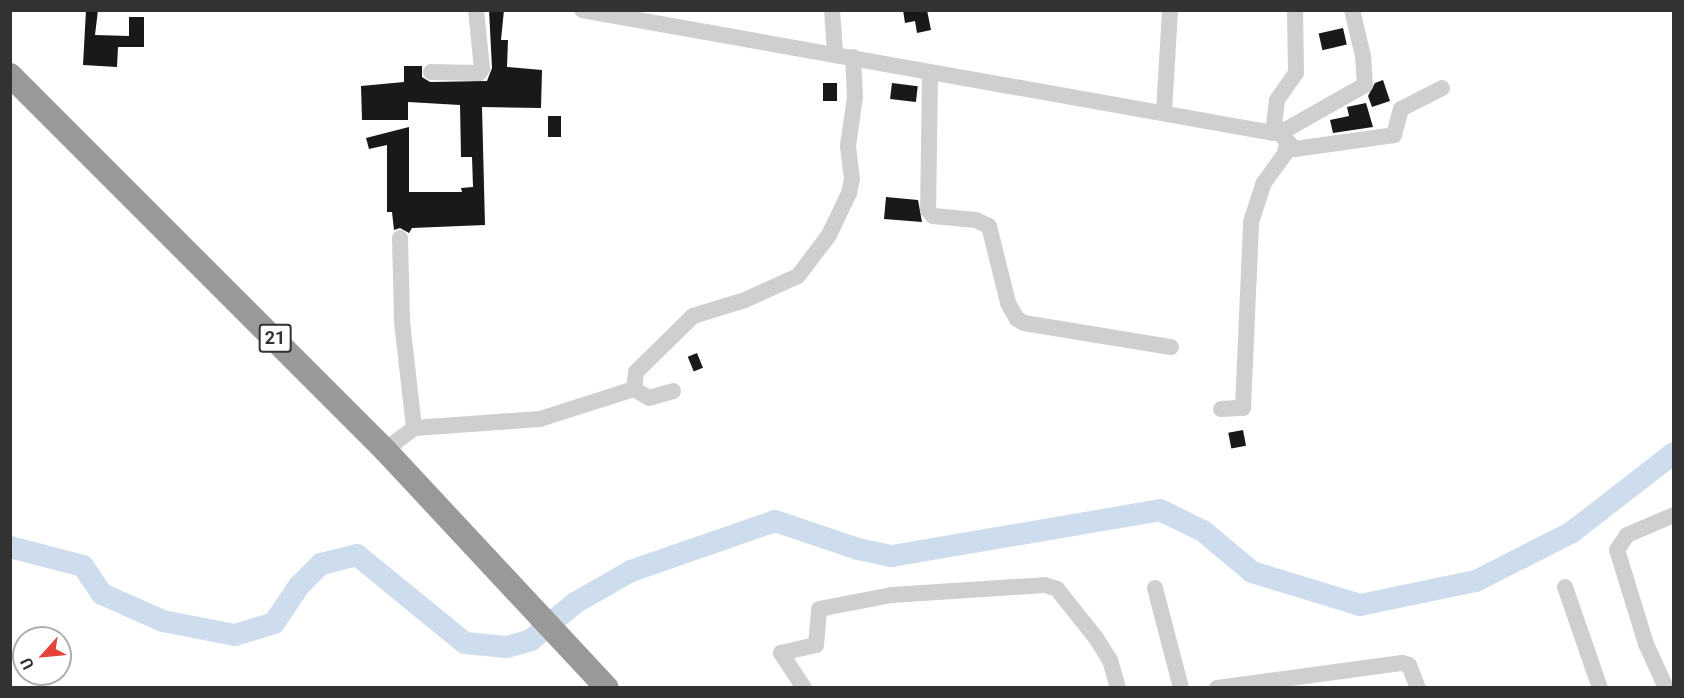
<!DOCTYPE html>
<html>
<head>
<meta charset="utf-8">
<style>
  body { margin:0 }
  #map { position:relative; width:1684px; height:698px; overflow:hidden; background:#fff; font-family:Roboto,sans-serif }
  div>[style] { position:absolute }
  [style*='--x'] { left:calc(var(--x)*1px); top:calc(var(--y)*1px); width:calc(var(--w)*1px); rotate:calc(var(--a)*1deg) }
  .river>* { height:22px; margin:-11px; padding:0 11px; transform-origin:11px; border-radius:11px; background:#cedded }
  .building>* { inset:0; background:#191919; transform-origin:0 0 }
  .minor>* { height:16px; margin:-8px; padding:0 8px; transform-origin:8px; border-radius:8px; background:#cfcfcf }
  .highway>* { height:24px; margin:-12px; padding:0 12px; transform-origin:12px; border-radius:12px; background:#999 }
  span { translate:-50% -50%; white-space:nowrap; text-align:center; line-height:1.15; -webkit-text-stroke:6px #fff; paint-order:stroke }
  .shield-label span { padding:2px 4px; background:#fff; border:2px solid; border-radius:4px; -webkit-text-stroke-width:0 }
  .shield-label { font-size:18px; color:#323232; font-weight:700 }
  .frame { position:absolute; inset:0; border:12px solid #323232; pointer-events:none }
  .north { position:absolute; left:12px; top:626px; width:60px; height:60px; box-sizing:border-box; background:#fff; border:2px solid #adadad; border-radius:50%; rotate:243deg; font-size:16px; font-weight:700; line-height:24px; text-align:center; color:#323232 }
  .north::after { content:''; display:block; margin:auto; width:21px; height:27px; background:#e44439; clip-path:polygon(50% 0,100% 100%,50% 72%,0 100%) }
</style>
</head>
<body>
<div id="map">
  <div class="river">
    <i style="--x:10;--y:547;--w:75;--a:14.6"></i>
    <i style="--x:83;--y:566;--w:34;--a:56"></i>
    <i style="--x:102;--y:594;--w:67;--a:23.9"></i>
    <i style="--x:163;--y:621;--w:73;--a:11"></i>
    <i style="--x:235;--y:635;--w:41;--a:-17.1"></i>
    <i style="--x:274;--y:623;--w:45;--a:-56"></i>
    <i style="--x:299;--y:586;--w:31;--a:-45"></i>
    <i style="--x:321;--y:564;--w:37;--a:-14"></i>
    <i style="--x:357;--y:555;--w:139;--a:39.2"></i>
    <i style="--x:465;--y:643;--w:42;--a:5.4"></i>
    <i style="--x:507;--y:647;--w:25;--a:-16"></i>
    <i style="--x:531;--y:640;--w:57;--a:-40.1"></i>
    <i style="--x:575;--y:603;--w:64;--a:-29.7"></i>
    <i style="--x:631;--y:571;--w:152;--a:-19.1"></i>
    <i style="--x:775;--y:521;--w:88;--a:18.6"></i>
    <i style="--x:858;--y:549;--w:35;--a:12"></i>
    <i style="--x:892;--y:556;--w:272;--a:-9.7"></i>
    <i style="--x:1160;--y:510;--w:48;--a:26"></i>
    <i style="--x:1203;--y:531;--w:64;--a:39.9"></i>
    <i style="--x:1252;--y:572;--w:113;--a:17"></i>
    <i style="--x:1360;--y:605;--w:118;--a:-11.7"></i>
    <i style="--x:1476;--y:581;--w:108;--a:-27"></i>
    <i style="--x:1572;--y:532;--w:129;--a:-37.8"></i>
  </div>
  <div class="building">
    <i style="clip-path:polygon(86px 10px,98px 10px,95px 35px,129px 36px,129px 17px,144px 17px,144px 47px,118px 47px,117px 67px,83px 65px)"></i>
    <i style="clip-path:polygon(489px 10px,504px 10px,501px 40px,508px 40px,507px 67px,542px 70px,541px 108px,482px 107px,485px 225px,412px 228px,409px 233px,400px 228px,394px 230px,392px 212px,387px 212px,387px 145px,369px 149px,366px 138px,409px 127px,409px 192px,462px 192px,461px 188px,473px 187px,472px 157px,461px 157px,460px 105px,408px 102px,408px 120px,362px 120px,361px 86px,404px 82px,404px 66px,422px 66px,422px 77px,430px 82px,487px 81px,492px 68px)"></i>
    <i style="clip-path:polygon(903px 10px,927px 10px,931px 30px,917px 33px,915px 21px,905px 23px)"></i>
    <i style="left:1343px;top:28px;width:17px;height:25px;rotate:77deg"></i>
    <i style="clip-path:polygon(1383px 80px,1390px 101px,1372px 107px,1368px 96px,1375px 83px)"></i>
    <i style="left:823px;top:83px;width:14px;height:18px"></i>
    <i style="left:892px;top:83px;width:26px;height:16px;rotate:7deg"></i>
    <i style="clip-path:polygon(1366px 103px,1373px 127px,1333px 133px,1330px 120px,1349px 116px,1347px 107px)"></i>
    <i style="left:548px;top:116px;width:13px;height:21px"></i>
    <i style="clip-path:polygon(886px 197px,918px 200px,922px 222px,884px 219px)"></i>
    <i style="left:697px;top:353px;width:16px;height:10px;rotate:68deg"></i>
    <i style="left:1243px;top:430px;width:16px;height:15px;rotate:79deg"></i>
  </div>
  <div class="minor">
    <i style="--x:582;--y:10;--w:702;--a:10.09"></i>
    <i style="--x:1273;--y:133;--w:7;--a:0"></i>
    <i style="--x:1280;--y:133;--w:98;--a:-29.5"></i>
    <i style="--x:1365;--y:85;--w:29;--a:-94"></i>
    <i style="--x:1363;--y:56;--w:47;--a:-103.4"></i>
    <i style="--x:832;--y:10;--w:42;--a:85.9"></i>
    <i style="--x:431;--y:72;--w:48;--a:1.2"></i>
    <i style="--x:479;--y:73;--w:5;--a:-53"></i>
    <i style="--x:482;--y:69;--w:59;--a:-95.8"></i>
    <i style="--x:930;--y:73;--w:137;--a:90.8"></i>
    <i style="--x:928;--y:210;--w:8;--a:50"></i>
    <i style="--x:933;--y:216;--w:43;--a:5.3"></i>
    <i style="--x:976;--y:220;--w:14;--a:25"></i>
    <i style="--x:989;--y:226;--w:79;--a:76.1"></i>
    <i style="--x:1008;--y:303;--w:18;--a:61"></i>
    <i style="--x:1017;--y:319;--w:8;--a:30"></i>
    <i style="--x:1024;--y:323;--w:149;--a:9.3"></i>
    <i style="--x:1164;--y:112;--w:102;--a:-86.6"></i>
    <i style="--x:1273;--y:133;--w:33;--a:-83"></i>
    <i style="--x:1277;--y:100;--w:33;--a:-55"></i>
    <i style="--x:1296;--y:73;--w:63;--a:-90.9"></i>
    <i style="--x:1282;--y:136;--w:18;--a:45"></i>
    <i style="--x:1295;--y:149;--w:100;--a:-8"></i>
    <i style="--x:1394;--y:135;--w:27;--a:-75"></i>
    <i style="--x:1401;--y:109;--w:46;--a:-27.1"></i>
    <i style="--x:400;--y:238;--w:84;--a:88.6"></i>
    <i style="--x:402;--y:322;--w:107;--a:83.5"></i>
    <i style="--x:634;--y:389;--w:17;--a:-83"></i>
    <i style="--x:636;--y:372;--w:80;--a:-44.5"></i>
    <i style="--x:693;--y:316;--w:54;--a:-17.1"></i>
    <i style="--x:745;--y:300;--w:58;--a:-24.4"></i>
    <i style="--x:798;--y:276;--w:51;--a:-52.9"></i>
    <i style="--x:829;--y:235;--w:47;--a:-64.5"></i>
    <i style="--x:849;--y:193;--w:14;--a:-78"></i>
    <i style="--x:852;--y:179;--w:33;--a:-97"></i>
    <i style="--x:848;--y:146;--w:49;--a:-81.9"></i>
    <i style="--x:855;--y:97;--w:40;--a:-92.9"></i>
    <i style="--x:1221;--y:409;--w:22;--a:-3"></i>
    <i style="--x:1243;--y:408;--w:186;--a:-87.5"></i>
    <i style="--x:1251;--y:222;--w:40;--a:-72"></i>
    <i style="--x:1263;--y:184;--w:37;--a:-54"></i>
    <i style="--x:1285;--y:154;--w:11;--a:-80"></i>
    <i style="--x:385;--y:450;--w:36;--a:-37"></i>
    <i style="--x:414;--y:428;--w:126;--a:-4.1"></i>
    <i style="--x:540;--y:419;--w:99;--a:-17.7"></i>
    <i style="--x:634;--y:389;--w:17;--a:31"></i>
    <i style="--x:649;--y:398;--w:25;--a:-16"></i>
    <i style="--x:1565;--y:587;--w:107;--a:70.9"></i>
    <i style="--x:1155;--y:588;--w:103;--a:75.4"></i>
    <i style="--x:804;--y:688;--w:42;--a:-123.3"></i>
    <i style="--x:781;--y:653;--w:36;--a:-13"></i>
    <i style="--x:816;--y:645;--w:36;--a:-85"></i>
    <i style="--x:819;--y:609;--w:74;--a:-10.9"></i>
    <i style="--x:892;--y:595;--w:153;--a:-3.7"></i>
    <i style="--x:1045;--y:585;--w:13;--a:18"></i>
    <i style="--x:1057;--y:589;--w:63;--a:51.5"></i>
    <i style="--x:1096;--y:638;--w:26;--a:58"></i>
    <i style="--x:1110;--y:660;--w:29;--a:74"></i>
    <i style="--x:1217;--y:688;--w:187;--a:-7.7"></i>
    <i style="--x:1402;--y:663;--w:7;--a:16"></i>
    <i style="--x:1409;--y:665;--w:25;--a:69"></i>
    <i style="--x:1666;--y:688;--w:48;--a:-114.4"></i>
    <i style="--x:1646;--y:644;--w:98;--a:-107.1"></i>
    <i style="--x:1617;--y:550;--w:18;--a:-56"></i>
    <i style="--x:1627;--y:535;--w:51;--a:-23.1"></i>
  </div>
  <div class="highway">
    <i style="--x:10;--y:75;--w:530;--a:45"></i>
    <i style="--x:385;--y:450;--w:325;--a:47"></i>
  </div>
  <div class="shield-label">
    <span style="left:275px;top:338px">21</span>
  </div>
  <div class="frame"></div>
  <div class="north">U</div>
</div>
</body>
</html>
